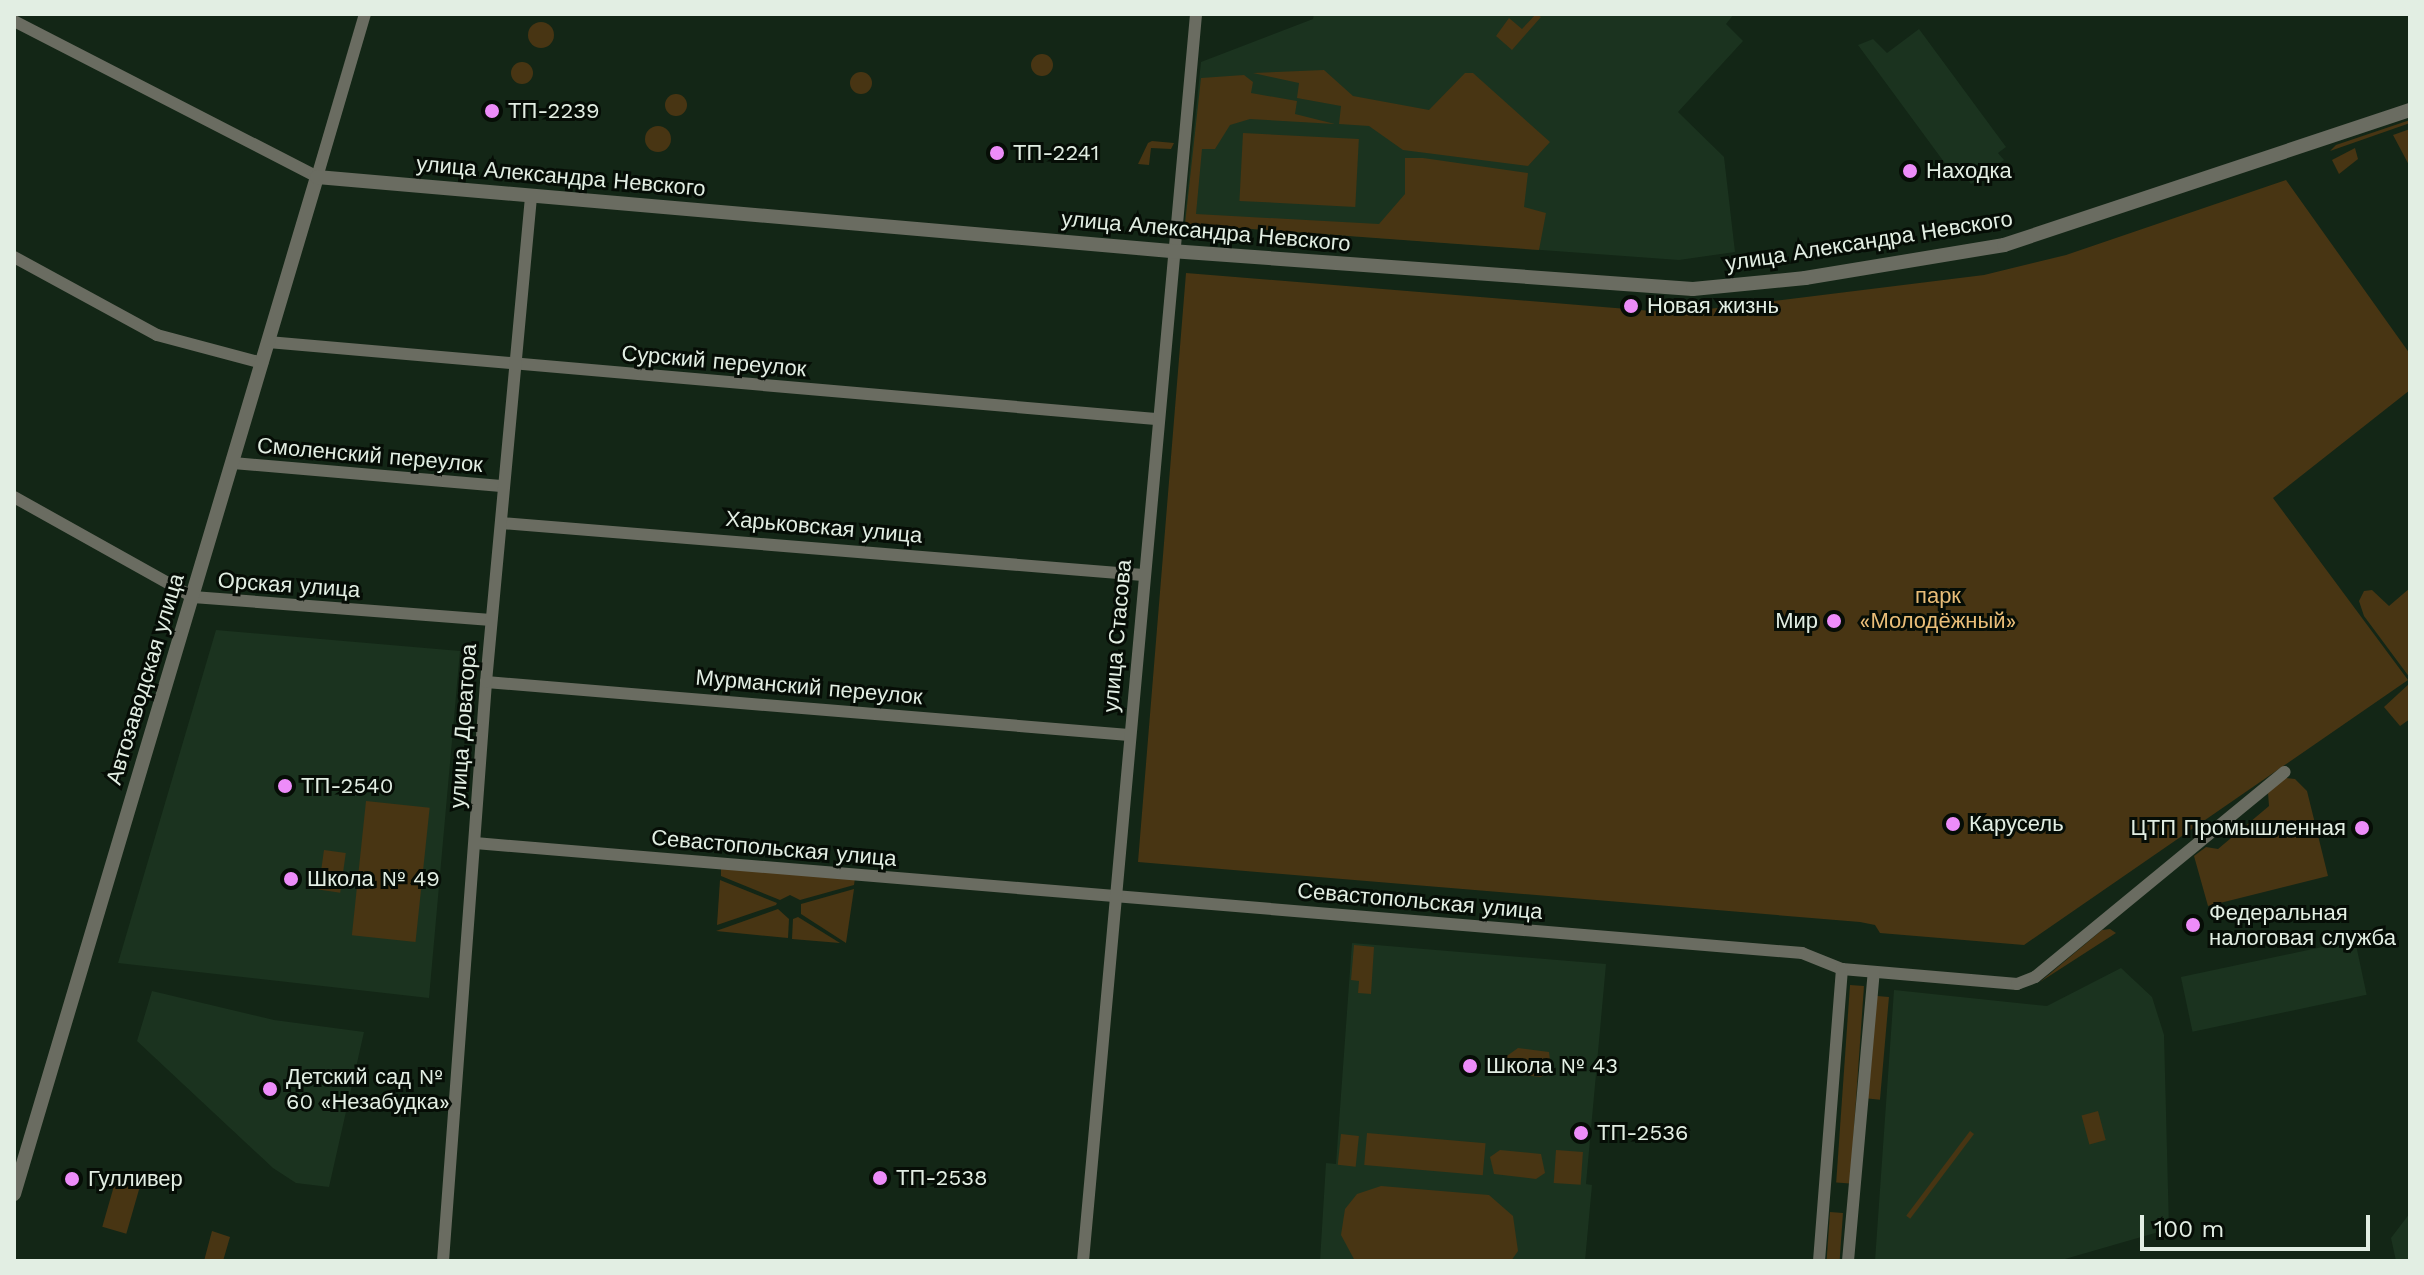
<!DOCTYPE html>
<html>
<head>
<meta charset="utf-8">
<style>
  body { margin:0 }
  #map { position:relative; width:2424px; height:1275px; overflow:hidden; background:#132616; font-family:"Work Sans",sans-serif }
  div>[style] { position:absolute }
  [style*='--x'] { left:calc(var(--x)*1px); top:calc(var(--y)*1px); width:calc(var(--w)*1px); rotate:calc(var(--a)*1deg) }
  .built>* { inset:0; background:#1b331f; transform-origin:0 0 }
  .green>* { inset:0; background:#483513; transform-origin:0 0 }
  .round { border-radius:50% }
  .minor>* { height:12px; margin:-6px; padding:0 6px; transform-origin:6px; border-radius:6px; background:#6a6c61 }
  .tertiary>* { height:14px; margin:-7px; padding:0 7px; transform-origin:7px; border-radius:7px; background:#6a6c61 }
  .dots>* { width:22px; height:22px; translate:-50% -50%; box-sizing:border-box; border:4px solid #060d06; border-radius:50% }
  span { translate:-50% -50%; white-space:nowrap; text-align:center; line-height:1.15; -webkit-text-stroke:6px #060d06; paint-order:stroke }
  .poi-label { font-size:22px; color:#e2eee3 }
  .left { translate:0 -50%; text-align:left }
  .right { translate:-100% -50%; text-align:right }
  .street-label { font-size:22px; color:#e2eee3 }
  .park-label { font-size:22px; color:#e9bd78 }
  .frame { position:absolute; inset:0; border:16px solid #e2eee3; pointer-events:none }
  .scale { position:absolute; left:2140px; top:1215px; width:230px; height:36px; box-sizing:border-box; border:4px solid #e2eee3; border-top:0; padding-left:10px; font-size:24px; line-height:28px; white-space:nowrap; color:#e2eee3; -webkit-text-stroke:6px #060d06; paint-order:stroke }
</style>
</head>
<body>
<div id="map">
  <div class="built">
    <i style="clip-path:polygon(1314px 14px,1734px 14px,1726px 24px,1743px 41px,1678px 112px,1724px 157px,1735px 252px,1679px 260px,1184px 224px,1201px 62px,1313px 19px)"></i>
    <i style="clip-path:polygon(1919px 29px,2006px 147px,1998px 153px,2004px 160px,1971px 184px,1965px 176px,1958px 181px,1858px 45px,1873px 39px,1887px 53px)"></i>
    <i style="clip-path:polygon(216px 630px,460px 651px,429px 998px,118px 963px)"></i>
    <i style="left:2355px;top:940px;width:56px;height:178px;rotate:78deg"></i>
    <i style="clip-path:polygon(1352px 943px,1606px 964px,1586px 1184px,1592px 1185px,1585px 1261px,1320px 1261px,1326px 1163px,1336px 1164px)"></i>
    <i style="clip-path:polygon(2121px 968px,2152px 997px,2164px 1035px,2169px 1229px,2058px 1261px,1875px 1261px,1894px 990px,2047px 1006px)"></i>
    <i style="clip-path:polygon(152px 991px,274px 1020px,364px 1032px,329px 1187px,296px 1183px,273px 1168px,137px 1041px)"></i>
    <i style="clip-path:polygon(2410px 1213px,2410px 1261px,2396px 1261px,2391px 1238px)"></i>
  </div>
  <div class="green">
    <i style="clip-path:polygon(1536px 14px,1541px 17px,1512px 50px,1496px 36px,1509px 18px,1522px 29px)"></i>
    <i class="round" style="left:528px;top:22px;width:26px;height:26px"></i>
    <i class="round" style="left:1031px;top:54px;width:22px;height:22px"></i>
    <i class="round" style="left:511px;top:62px;width:22px;height:22px"></i>
    <i style="clip-path:polygon(1324px 70px,1353px 96px,1429px 110px,1465px 73px,1473px 73px,1550px 142px,1528px 166px,1403px 150px,1369px 126px,1339px 124px,1341px 106px,1297px 98px,1299px 83px,1253px 73px)"></i>
    <i class="round" style="left:850px;top:72px;width:22px;height:22px"></i>
    <i style="clip-path:polygon(1244px 75px,1253px 82px,1251px 93px,1297px 101px,1295px 114px,1335px 124px,1250px 119px,1230px 125px,1215px 149px,1202px 149px,1196px 214px,1379px 224px,1405px 194px,1405px 158px,1423px 158px,1528px 173px,1524px 207px,1546px 213px,1539px 250px,1185px 224px,1201px 78px)"></i>
    <i class="round" style="left:665px;top:94px;width:22px;height:22px"></i>
    <i style="clip-path:polygon(2410px 120px,2410px 123px,2330px 151px,2336px 145px)"></i>
    <i class="round" style="left:645px;top:126px;width:26px;height:26px"></i>
    <i style="clip-path:polygon(2410px 129px,2410px 167px,2393px 135px)"></i>
    <i style="left:1243px;top:133px;width:116px;height:68px;rotate:3deg"></i>
    <i style="clip-path:polygon(1148px 143px,1152px 141px,1174px 143px,1171px 149px,1151px 148px,1149px 165px,1138px 164px)"></i>
    <i style="clip-path:polygon(2355px 148px,2358px 159px,2339px 174px,2332px 160px)"></i>
    <i style="clip-path:polygon(2286px 180px,2410px 354px,2410px 390px,2273px 498px,2408px 680px,2024px 945px,1880px 933px,1875px 925px,1860px 922px,1138px 862px,1186px 273px,1676px 313px,1984px 275px,2066px 255px)"></i>
    <i style="clip-path:polygon(2410px 588px,2410px 678px,2364px 616px,2359px 601px,2364px 591px,2372px 590px,2389px 606px)"></i>
    <i style="clip-path:polygon(2410px 683px,2410px 719px,2400px 726px,2384px 707px)"></i>
    <i style="clip-path:polygon(2285px 778px,2295px 779px,2307px 791px,2328px 876px,2208px 906px,2194px 856px,2206px 847px,2218px 849px,2269px 806px,2268px 793px)"></i>
    <i style="left:366px;top:801px;width:64px;height:135px;rotate:6deg"></i>
    <i style="left:324px;top:850px;width:22px;height:40px;rotate:8deg"></i>
    <i style="clip-path:polygon(721px 868px,855px 878px,854px 885px,800px 900px,790px 895px,780px 900px,721px 876px)"></i>
    <i style="clip-path:polygon(720px 880px,777px 903px,776px 905px,717px 925px)"></i>
    <i style="clip-path:polygon(854px 889px,846px 943px,801px 914px,801px 904px)"></i>
    <i style="clip-path:polygon(778px 909px,789px 919px,788px 938px,716px 931px)"></i>
    <i style="clip-path:polygon(798px 917px,840px 943px,792px 939px,793px 919px)"></i>
    <i style="clip-path:polygon(2110px 929px,2116px 933px,2040px 982px,2102px 930px)"></i>
    <i style="clip-path:polygon(1354px 945px,1374px 947px,1371px 994px,1358px 993px,1359px 981px,1351px 980px)"></i>
    <i style="left:1850px;top:985px;width:14px;height:198px;rotate:4deg"></i>
    <i style="left:1877px;top:996px;width:12px;height:103px;rotate:5deg"></i>
    <i style="clip-path:polygon(1518px 1048px,1549px 1052px,1551px 1069px,1541px 1077px,1511px 1074px,1504px 1058px)"></i>
    <i style="left:2098px;top:1111px;width:30px;height:17px;rotate:75deg"></i>
    <i style="left:1970px;top:1131px;width:5px;height:106px;rotate:37deg"></i>
    <i style="left:1367px;top:1133px;width:119px;height:32px;rotate:5deg"></i>
    <i style="left:1341px;top:1134px;width:18px;height:31px;rotate:6deg"></i>
    <i style="clip-path:polygon(1500px 1150px,1541px 1154px,1545px 1173px,1536px 1179px,1494px 1174px,1490px 1157px)"></i>
    <i style="left:1556px;top:1150px;width:27px;height:33px;rotate:4deg"></i>
    <i style="left:118px;top:1172px;width:25px;height:57px;rotate:16deg"></i>
    <i style="clip-path:polygon(1381px 1186px,1489px 1195px,1513px 1216px,1518px 1251px,1511px 1261px,1355px 1261px,1341px 1235px,1345px 1209px,1357px 1194px)"></i>
    <i style="left:1830px;top:1212px;width:13px;height:49px;rotate:4deg"></i>
    <i style="clip-path:polygon(212px 1231px,230px 1237px,223px 1261px,204px 1261px)"></i>
  </div>
  <div class="minor">
    <i style="--x:14;--y:21;--w:341;--a:27.2"></i>
    <i style="--x:317;--y:177;--w:170;--a:-73.6"></i>
    <i style="--x:14;--y:257;--w:163;--a:28.6"></i>
    <i style="--x:157;--y:335;--w:109;--a:14.9"></i>
    <i style="--x:268;--y:342;--w:891;--a:4.96"></i>
    <i style="--x:233;--y:463;--w:272;--a:4.9"></i>
    <i style="--x:14;--y:497;--w:205;--a:29.2"></i>
    <i style="--x:193;--y:597;--w:299;--a:4.4"></i>
    <i style="--x:501;--y:523;--w:644;--a:4.63"></i>
    <i style="--x:486;--y:682;--w:645;--a:4.71"></i>
    <i style="--x:475;--y:843;--w:1332;--a:4.74"></i>
    <i style="--x:1802;--y:953;--w:43;--a:21.8"></i>
    <i style="--x:1842;--y:969;--w:176;--a:4.9"></i>
    <i style="--x:2017;--y:984;--w:19;--a:-21"></i>
    <i style="--x:2035;--y:977;--w:323;--a:-39.4"></i>
    <i style="--x:443;--y:1261;--w:581;--a:-85.75"></i>
    <i style="--x:486;--y:682;--w:488;--a:-84.7"></i>
    <i style="--x:1083;--y:1261;--w:1252;--a:-84.82"></i>
    <i style="--x:1819;--y:1261;--w:293;--a:-85.5"></i>
    <i style="--x:1848;--y:1261;--w:290;--a:-84.9"></i>
  </div>
  <div class="tertiary">
    <i style="--x:14;--y:1194;--w:1061;--a:-73.41"></i>
    <i style="--x:317;--y:177;--w:857;--a:4.95"></i>
    <i style="--x:1171;--y:251;--w:523;--a:4.16"></i>
    <i style="--x:1693;--y:289;--w:113;--a:-5.6"></i>
    <i style="--x:1805;--y:278;--w:202;--a:-9.4"></i>
    <i style="--x:2004;--y:245;--w:428;--a:-18.4"></i>
  </div>
  <div class="dots">
    <i style="left:492px;top:111px;background:#ed8cf9"></i>
    <i style="left:997px;top:153px;background:#ed8cf9"></i>
    <i style="left:1910px;top:171px;background:#ed8cf9"></i>
    <i style="left:1631px;top:306px;background:#ed8cf9"></i>
    <i style="left:1834px;top:621px;background:#ed8cf9"></i>
    <i style="left:285px;top:786px;background:#ed8cf9"></i>
    <i style="left:1953px;top:824px;background:#ed8cf9"></i>
    <i style="left:2362px;top:828px;background:#ed8cf9"></i>
    <i style="left:291px;top:879px;background:#ed8cf9"></i>
    <i style="left:2193px;top:925px;background:#ed8cf9"></i>
    <i style="left:1470px;top:1066px;background:#ed8cf9"></i>
    <i style="left:270px;top:1089px;background:#ed8cf9"></i>
    <i style="left:1581px;top:1133px;background:#ed8cf9"></i>
    <i style="left:880px;top:1178px;background:#ed8cf9"></i>
    <i style="left:72px;top:1179px;background:#ed8cf9"></i>
  </div>
  <div class="poi-label">
    <span class="left" style="left:508px;top:111px">ТП-2239</span>
    <span class="left" style="left:1013px;top:153px">ТП-2241</span>
    <span class="left" style="left:1926px;top:171px">Находка</span>
    <span class="left" style="left:1647px;top:306px">Новая жизнь</span>
    <span class="right" style="left:1818px;top:621px">Мир</span>
    <span class="left" style="left:301px;top:786px">ТП-2540</span>
    <span class="left" style="left:1969px;top:824px">Карусель</span>
    <span class="right" style="left:2346px;top:828px">ЦТП Промышленная</span>
    <span class="left" style="left:307px;top:879px">Школа № 49</span>
    <span class="left" style="left:2209px;top:925px">Федеральная<br>налоговая служба</span>
    <span class="left" style="left:1486px;top:1066px">Школа № 43</span>
    <span class="left" style="left:286px;top:1089px">Детский сад №<br>60 «Незабудка»</span>
    <span class="left" style="left:1597px;top:1133px">ТП-2536</span>
    <span class="left" style="left:896px;top:1178px">ТП-2538</span>
    <span class="left" style="left:88px;top:1179px">Гулливер</span>
  </div>
  <div class="street-label">
    <span style="left:561px;top:176px;rotate:5deg">улица Александра Невского</span>
    <span style="left:1206px;top:231px;rotate:5deg">улица Александра Невского</span>
    <span style="left:1869px;top:241px;rotate:-9deg">улица Александра Невского</span>
    <span style="left:714px;top:361px;rotate:5deg">Сурский переулок</span>
    <span style="left:370px;top:455px;rotate:5deg">Смоленский переулок</span>
    <span style="left:824px;top:527px;rotate:5deg">Харьковская улица</span>
    <span style="left:289px;top:585px;rotate:4deg">Орская улица</span>
    <span style="left:1117px;top:636px;rotate:-85deg">улица Стасова</span>
    <span style="left:145px;top:679px;rotate:-73deg">Автозаводская улица</span>
    <span style="left:809px;top:687px;rotate:5deg">Мурманский переулок</span>
    <span style="left:463px;top:726px;rotate:-86deg">улица Доватора</span>
    <span style="left:774px;top:848px;rotate:5deg">Севастопольская улица</span>
    <span style="left:1420px;top:901px;rotate:5deg">Севастопольская улица</span>
  </div>
  <div class="park-label">
    <span style="left:1938px;top:608px">парк<br>«Молодёжный»</span>
  </div>
  <div class="frame"></div>
  <div class="scale">100 m</div>
</div>
</body>
</html>
